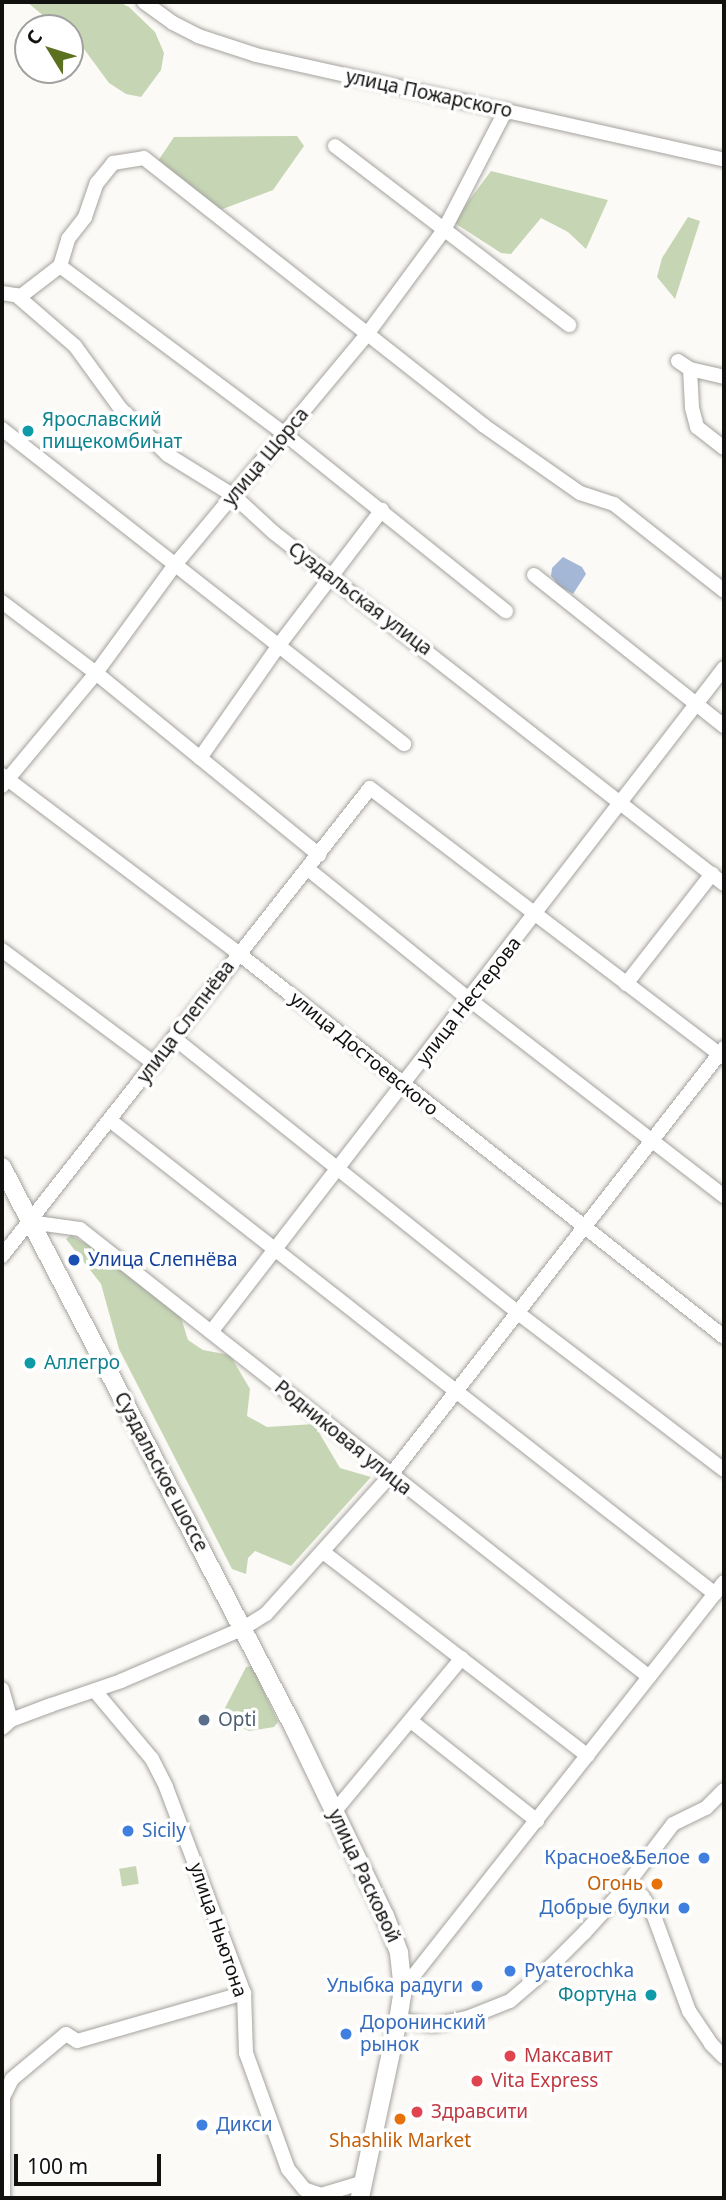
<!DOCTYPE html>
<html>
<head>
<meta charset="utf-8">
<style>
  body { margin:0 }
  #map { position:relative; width:726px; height:2200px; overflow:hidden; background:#fcfaf6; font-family:"Noto Sans",sans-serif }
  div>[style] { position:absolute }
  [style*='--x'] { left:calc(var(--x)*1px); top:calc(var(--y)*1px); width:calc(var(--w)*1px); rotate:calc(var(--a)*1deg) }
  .green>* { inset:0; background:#c6d6b5; transform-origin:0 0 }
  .water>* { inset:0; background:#a4b7d7 }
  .roads { filter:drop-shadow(0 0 2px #a4a29e) drop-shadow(0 0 2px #a4a29e) }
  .minor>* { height:14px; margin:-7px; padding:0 7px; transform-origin:7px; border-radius:7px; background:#fff }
  .major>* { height:18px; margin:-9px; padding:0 9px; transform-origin:9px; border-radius:9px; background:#fff }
  .dots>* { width:19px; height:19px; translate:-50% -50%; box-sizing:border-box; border:4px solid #fff; border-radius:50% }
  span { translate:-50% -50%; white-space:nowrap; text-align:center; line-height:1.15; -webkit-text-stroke:7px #fff; paint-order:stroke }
  .street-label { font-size:19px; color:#11110f }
  .culture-label { font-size:19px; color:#0d838f }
  .left { translate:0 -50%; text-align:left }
  .right { translate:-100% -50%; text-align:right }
  .transit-label { font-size:19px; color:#164399 }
  .service-label { font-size:19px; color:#4e5e75 }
  .shop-label { font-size:19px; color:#366cbe }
  .food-label { font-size:19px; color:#c56008 }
  .health-label { font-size:19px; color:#be3a42 }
  .frame { position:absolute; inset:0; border:4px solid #11110f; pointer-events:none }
  .north { position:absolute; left:14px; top:14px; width:70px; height:70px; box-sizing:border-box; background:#fff; border:2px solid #a0a09f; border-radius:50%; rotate:308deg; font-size:19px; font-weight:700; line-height:28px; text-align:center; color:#11110f }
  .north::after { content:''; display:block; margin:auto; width:24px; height:32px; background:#5c7120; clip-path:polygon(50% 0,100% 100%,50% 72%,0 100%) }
  .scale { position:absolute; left:14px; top:2154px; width:147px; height:32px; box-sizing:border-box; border:4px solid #11110f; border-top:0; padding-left:9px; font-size:21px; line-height:24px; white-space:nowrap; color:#11110f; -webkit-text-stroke:5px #fff; paint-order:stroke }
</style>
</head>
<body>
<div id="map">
  <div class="green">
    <i style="clip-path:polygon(27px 2px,119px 2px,129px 7px,155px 32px,164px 53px,161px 70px,141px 97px,126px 94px,109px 83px,84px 49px,70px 37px,70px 28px,58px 28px)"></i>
    <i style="clip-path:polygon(297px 136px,304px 146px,273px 190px,220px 210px,158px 161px,174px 137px)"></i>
    <i style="clip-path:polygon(491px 171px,608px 200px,586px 249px,568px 232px,541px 218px,511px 254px,501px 253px,453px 222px)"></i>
    <i style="clip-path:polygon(688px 217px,700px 221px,675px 299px,657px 277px,662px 258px)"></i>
    <i style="clip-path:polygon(71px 1235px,119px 1263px,179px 1311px,188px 1340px,203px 1350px,230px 1355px,250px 1389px,247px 1416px,267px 1427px,314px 1424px,340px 1468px,371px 1477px,291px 1566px,255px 1551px,248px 1558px,246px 1574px,232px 1569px,119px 1349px,101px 1284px,66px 1239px)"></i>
    <i style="clip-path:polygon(252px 1666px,278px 1722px,274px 1727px,249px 1731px,226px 1720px,224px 1710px,246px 1667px)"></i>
    <i style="left:136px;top:1866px;width:18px;height:17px;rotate:81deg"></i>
  </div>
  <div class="water">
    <i style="clip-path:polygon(563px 557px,582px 567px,586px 574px,573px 594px,559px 586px,551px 576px,552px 568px)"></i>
  </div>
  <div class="roads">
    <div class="minor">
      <i style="--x:144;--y:2;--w:36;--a:36"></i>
      <i style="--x:173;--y:23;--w:28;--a:27"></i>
      <i style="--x:198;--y:36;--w:61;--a:18.1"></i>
      <i style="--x:256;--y:55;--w:480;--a:12.6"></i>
      <i style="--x:335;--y:146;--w:295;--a:37.4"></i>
      <i style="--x:60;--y:266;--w:282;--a:36.8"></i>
      <i style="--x:286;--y:435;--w:282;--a:38.7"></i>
      <i style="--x:2;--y:293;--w:19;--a:9"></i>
      <i style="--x:21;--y:296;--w:49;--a:-37.6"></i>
      <i style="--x:60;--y:266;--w:28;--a:-73"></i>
      <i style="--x:68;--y:239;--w:28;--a:-52"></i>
      <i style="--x:85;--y:217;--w:36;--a:-71"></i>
      <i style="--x:97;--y:183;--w:26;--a:-51"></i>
      <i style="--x:113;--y:163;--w:31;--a:-9"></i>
      <i style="--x:144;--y:158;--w:432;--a:38.2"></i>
      <i style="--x:483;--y:425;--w:118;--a:35"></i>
      <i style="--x:580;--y:493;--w:36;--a:18"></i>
      <i style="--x:614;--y:504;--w:140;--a:38.3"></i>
      <i style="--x:16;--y:295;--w:78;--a:40.8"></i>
      <i style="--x:75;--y:346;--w:78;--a:53.9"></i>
      <i style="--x:121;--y:409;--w:66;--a:44.4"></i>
      <i style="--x:168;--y:455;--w:78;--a:31.8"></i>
      <i style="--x:234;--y:496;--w:53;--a:42.7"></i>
      <i style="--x:273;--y:532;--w:572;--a:37.97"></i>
      <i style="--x:678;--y:361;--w:14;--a:34"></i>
      <i style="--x:690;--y:369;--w:39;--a:87"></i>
      <i style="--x:692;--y:408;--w:20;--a:75"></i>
      <i style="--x:697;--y:427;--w:34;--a:38"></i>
      <i style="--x:690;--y:369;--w:35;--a:13"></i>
      <i style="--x:2;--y:429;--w:511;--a:38.08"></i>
      <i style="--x:534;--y:575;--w:243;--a:38.5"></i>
      <i style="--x:2;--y:602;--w:118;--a:37.1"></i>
      <i style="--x:96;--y:673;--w:288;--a:39.2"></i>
      <i style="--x:200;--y:758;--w:138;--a:-55"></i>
      <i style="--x:279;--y:645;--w:170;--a:-52.7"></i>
      <i style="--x:2;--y:775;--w:296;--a:37"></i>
      <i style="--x:238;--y:953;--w:619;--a:38.31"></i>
      <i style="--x:2;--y:786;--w:147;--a:-50.2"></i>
      <i style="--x:96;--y:673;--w:132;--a:-53.9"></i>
      <i style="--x:174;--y:566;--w:303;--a:-50.2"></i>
      <i style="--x:368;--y:333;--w:128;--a:-53.6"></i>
      <i style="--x:444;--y:230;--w:135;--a:-62.7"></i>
      <i style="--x:308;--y:869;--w:208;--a:39"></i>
      <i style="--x:470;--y:1000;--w:321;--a:37.7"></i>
      <i style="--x:2;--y:950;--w:191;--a:36.7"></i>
      <i style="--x:626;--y:984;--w:140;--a:-52"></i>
      <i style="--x:174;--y:1038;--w:440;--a:38.6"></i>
      <i style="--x:518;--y:1313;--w:259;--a:37.3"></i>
      <i style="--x:111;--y:1121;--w:767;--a:38.06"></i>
      <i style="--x:29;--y:1222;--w:51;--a:7.8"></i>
      <i style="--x:80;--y:1229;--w:724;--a:38.21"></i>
      <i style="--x:2;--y:1256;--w:595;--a:-51.82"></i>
      <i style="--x:370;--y:788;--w:445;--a:37.3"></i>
      <i style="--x:211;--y:1332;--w:839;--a:-52.31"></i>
      <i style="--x:323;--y:1552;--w:334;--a:37.6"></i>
      <i style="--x:2;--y:1689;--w:32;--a:74"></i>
      <i style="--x:95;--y:1691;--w:89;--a:50"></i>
      <i style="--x:152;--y:1759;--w:31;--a:63"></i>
      <i style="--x:166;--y:1787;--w:220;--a:69.3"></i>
      <i style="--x:244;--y:1993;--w:60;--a:88.1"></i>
      <i style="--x:246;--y:2053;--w:123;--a:70.1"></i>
      <i style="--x:288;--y:2169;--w:26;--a:51"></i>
      <i style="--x:304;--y:2189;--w:18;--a:19"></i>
      <i style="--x:321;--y:2195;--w:45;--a:-16.8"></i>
      <i style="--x:411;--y:1721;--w:161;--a:38.4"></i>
      <i style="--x:2;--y:1728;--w:12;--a:-42"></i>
      <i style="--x:11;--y:1720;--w:43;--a:-20.6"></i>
      <i style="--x:51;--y:1705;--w:74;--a:-18.9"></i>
      <i style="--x:121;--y:1681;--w:132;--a:-23.3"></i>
      <i style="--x:242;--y:1629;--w:28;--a:-32"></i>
      <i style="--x:266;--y:1614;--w:186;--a:-48.1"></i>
      <i style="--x:390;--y:1476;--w:543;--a:-52.03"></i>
      <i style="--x:334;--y:1812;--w:200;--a:-50.3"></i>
      <i style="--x:622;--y:1891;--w:21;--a:14"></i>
      <i style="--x:642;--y:1896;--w:23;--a:59"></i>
      <i style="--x:654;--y:1916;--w:101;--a:69.8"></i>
      <i style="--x:689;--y:2011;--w:40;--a:56"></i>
      <i style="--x:711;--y:2044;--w:18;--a:45"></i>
      <i style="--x:403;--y:1989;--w:518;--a:-51.74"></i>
      <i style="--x:398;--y:2020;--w:36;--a:8"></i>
      <i style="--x:434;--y:2025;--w:34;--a:-12"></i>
      <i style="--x:467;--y:2018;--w:46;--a:-21.6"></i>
      <i style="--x:510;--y:2001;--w:55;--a:-40.6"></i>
      <i style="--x:552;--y:1965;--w:47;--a:-45"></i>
      <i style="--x:585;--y:1932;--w:55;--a:-47.9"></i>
      <i style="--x:622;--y:1891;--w:84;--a:-52.7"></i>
      <i style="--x:673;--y:1824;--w:37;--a:-26"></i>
      <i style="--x:706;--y:1808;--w:25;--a:-45"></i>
      <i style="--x:3;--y:2198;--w:101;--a:-90"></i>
      <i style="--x:3;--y:2097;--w:20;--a:-63"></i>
      <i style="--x:12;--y:2079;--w:70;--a:-39.8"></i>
      <i style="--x:66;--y:2034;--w:13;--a:32"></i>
      <i style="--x:77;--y:2041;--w:174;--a:-16"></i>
    </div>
    <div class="major">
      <i style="--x:2;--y:1167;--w:632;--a:62.5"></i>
      <i style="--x:294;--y:1728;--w:209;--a:64.2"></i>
      <i style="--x:385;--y:1916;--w:40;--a:69"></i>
      <i style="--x:399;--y:1953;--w:36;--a:84"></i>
      <i style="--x:403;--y:1989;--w:31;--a:99"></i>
      <i style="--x:398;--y:2020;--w:182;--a:102.1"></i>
    </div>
  </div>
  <div class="dots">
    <i style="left:28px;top:431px;background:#0f9aa8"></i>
    <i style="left:74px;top:1260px;background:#1a4fb4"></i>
    <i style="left:30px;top:1363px;background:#0f9aa8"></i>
    <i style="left:204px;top:1720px;background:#5c6f8a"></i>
    <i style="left:128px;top:1831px;background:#3f7fe0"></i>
    <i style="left:704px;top:1858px;background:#3f7fe0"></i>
    <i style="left:657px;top:1884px;background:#e8710a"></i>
    <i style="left:684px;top:1908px;background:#3f7fe0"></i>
    <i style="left:510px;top:1971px;background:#3f7fe0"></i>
    <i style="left:477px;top:1986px;background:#3f7fe0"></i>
    <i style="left:651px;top:1995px;background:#0f9aa8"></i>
    <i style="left:346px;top:2034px;background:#3f7fe0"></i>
    <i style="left:510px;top:2056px;background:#e0444e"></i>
    <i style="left:477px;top:2081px;background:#e0444e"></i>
    <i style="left:417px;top:2112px;background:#e0444e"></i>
    <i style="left:400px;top:2119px;background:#e8710a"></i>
    <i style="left:202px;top:2125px;background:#3f7fe0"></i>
  </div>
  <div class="street-label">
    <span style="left:429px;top:94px;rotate:12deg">улица Пожарского</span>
    <span style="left:266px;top:457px;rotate:-50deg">улица Щорса</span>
    <span style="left:360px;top:599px;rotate:37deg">Суздальская улица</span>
    <span style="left:469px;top:1001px;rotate:-52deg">улица Нестерова</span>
    <span style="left:186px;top:1022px;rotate:-53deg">улица Слепнёва</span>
    <span style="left:364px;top:1054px;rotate:39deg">улица Достоевского</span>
    <span style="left:343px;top:1438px;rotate:39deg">Родниковая улица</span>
    <span style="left:161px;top:1472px;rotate:62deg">Суздальское шоссе</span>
    <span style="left:364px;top:1876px;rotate:65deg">улица Расковой</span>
    <span style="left:218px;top:1930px;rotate:71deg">улица Ньютона</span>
  </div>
  <div class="culture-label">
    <span class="left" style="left:42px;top:431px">Ярославский<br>пищекомбинат</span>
    <span class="left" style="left:44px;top:1363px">Аллегро</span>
    <span class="right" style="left:637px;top:1995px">Фортуна</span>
  </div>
  <div class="transit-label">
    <span class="left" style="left:88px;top:1260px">Улица Слепнёва</span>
  </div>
  <div class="service-label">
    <span class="left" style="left:218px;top:1720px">Opti</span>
  </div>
  <div class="shop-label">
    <span class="left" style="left:142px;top:1831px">Sicily</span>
    <span class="right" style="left:690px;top:1858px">Красное&amp;Белое</span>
    <span class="right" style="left:670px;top:1908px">Добрые булки</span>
    <span class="left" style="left:524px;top:1971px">Pyaterochka</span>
    <span class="right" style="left:463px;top:1986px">Улыбка радуги</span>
    <span class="left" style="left:360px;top:2034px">Доронинский<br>рынок</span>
    <span class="left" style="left:216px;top:2125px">Дикси</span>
  </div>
  <div class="food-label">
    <span class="right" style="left:643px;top:1884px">Огонь</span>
    <span style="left:400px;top:2141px">Shashlik Market</span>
  </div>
  <div class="health-label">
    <span class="left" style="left:524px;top:2056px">Максавит</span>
    <span class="left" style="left:491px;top:2081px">Vita Express</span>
    <span class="left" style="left:431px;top:2112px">Здравсити</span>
  </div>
  <div class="frame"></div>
  <div class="north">С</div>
  <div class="scale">100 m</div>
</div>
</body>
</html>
